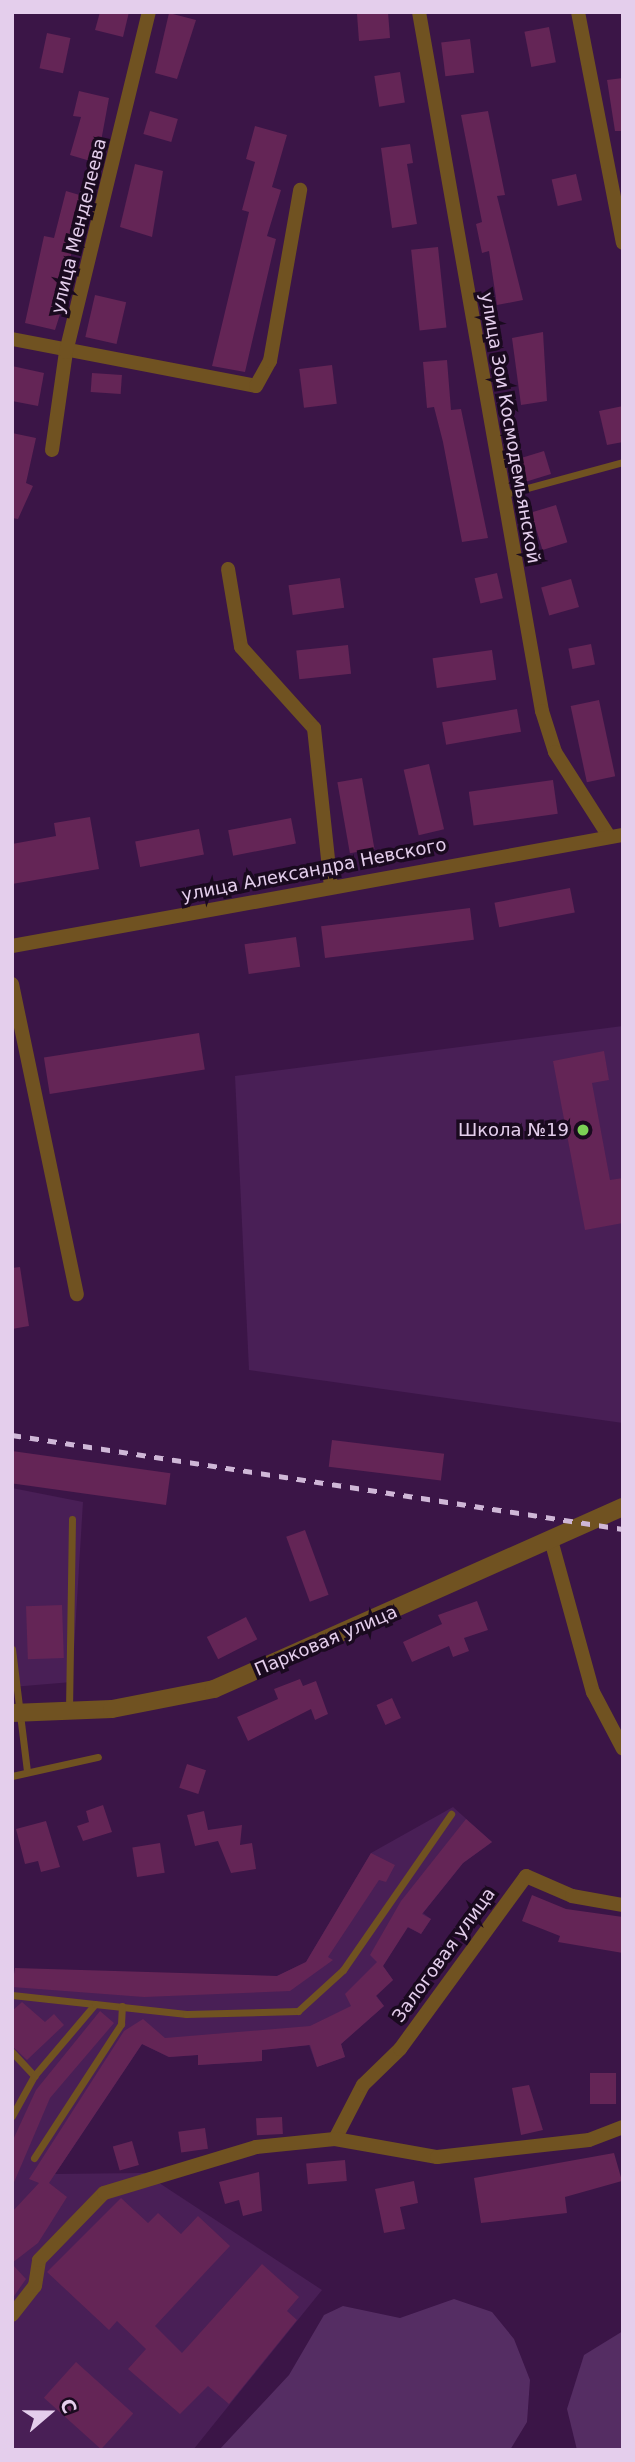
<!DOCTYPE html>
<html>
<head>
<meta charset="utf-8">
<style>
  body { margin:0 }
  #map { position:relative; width:635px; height:2462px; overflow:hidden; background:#3b1547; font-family:"DejaVu Sans",sans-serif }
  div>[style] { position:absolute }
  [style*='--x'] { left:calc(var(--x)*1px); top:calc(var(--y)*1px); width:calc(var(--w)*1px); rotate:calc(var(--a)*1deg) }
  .built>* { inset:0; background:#491f56 }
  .green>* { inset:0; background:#552d63 }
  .building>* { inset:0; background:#642556; transform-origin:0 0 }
  .service>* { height:7px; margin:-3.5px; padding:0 3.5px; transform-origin:3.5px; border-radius:3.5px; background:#705221 }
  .minor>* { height:14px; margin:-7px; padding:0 7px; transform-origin:7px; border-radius:7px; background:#705221 }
  .tertiary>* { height:18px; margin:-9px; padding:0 9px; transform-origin:9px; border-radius:9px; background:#705221 }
  .rail>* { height:5px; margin-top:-2.5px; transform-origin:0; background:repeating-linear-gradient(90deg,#cfb7d7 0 9px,transparent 0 18px) }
  .dots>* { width:19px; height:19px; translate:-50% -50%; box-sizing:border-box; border:4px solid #1a0a1f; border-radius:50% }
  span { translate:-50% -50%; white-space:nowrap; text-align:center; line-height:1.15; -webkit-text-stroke:7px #1a0a1f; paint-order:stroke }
  .street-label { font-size:18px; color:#e4ceec }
  .poi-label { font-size:18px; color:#e4ceec }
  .right { translate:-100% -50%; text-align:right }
  .frame { position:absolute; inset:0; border:14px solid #e4ceec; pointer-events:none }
  .north { position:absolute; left:14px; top:2378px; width:70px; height:70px; -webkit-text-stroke:5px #1a0a1f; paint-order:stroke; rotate:70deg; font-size:19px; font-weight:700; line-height:28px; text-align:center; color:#e4ceec }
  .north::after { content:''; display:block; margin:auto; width:24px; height:32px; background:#e4ceec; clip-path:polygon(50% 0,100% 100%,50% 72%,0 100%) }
</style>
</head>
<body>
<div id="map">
  <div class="built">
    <i style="clip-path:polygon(623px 1026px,623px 1423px,249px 1370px,235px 1076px)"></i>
    <i style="clip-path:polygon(12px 1488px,83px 1502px,72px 1682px,12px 1687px)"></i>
    <i style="clip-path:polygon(453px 1807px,492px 1842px,463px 1863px,423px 1913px,431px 1919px,421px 1934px,407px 1927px,383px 1966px,393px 1980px,376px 1995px,384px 2006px,341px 2044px,345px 2057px,317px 2067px,309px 2045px,262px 2050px,262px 2061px,198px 2065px,198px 2055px,169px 2057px,142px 2044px,55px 2174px,144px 2173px,322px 2290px,193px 2450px,12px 2450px,12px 1973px,277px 1976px,306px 1962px,371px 1853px)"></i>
  </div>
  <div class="green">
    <i style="clip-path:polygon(454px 2299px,492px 2312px,514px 2339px,530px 2380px,527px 2422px,510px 2450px,219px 2450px,289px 2375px,324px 2315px,343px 2306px,400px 2318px)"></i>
    <i style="clip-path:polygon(623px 2331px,623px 2450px,577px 2450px,567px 2409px,584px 2355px)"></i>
  </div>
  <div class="building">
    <i style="clip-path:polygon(100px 12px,129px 12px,123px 37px,95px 30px)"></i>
    <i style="clip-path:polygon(378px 12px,388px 12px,390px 38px,359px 41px,357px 14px)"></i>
    <i style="clip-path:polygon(169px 13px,196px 20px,177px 79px,155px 73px)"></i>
    <i style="left:549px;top:27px;width:36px;height:25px;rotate:79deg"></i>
    <i style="left:47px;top:33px;width:24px;height:36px;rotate:12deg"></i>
    <i style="left:470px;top:39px;width:34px;height:29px;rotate:83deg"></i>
    <i style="left:400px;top:72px;width:31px;height:26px;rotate:81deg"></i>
    <i style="clip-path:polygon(623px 78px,623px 131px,615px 131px,607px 80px)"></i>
    <i style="clip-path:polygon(79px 91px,109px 98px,97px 163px,70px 155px,81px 117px,73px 116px)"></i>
    <i style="left:150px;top:111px;width:29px;height:24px;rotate:16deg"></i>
    <i style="clip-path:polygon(488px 111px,505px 195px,497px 196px,523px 300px,497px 305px,489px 251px,482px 253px,476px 224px,482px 222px,461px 115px)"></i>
    <i style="clip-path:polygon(255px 126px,287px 135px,272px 187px,281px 190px,267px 236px,276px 239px,245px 372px,212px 366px,249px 212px,242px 210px,255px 162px,246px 159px)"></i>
    <i style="clip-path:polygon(410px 144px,413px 163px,407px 164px,417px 224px,392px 228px,381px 148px)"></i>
    <i style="clip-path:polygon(135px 164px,163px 171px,152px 237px,120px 227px)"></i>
    <i style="left:576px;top:174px;width:27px;height:25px;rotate:77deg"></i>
    <i style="clip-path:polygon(66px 191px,83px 196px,69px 265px,75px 267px,55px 330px,25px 323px,44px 236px,54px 238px)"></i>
    <i style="left:438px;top:247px;width:81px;height:27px;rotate:84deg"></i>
    <i style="left:95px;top:295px;width:32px;height:43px;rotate:13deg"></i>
    <i style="clip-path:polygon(543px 332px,547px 401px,521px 405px,512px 338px)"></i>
    <i style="clip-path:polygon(447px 360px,451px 410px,461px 409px,488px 538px,462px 542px,443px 442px,434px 407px,427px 408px,423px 362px)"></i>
    <i style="left:332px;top:365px;width:39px;height:33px;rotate:83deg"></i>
    <i style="clip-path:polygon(12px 366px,44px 373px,38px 406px,12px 401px)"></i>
    <i style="left:92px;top:373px;width:30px;height:19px;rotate:4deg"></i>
    <i style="clip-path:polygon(623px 406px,623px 442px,607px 445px,599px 411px)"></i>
    <i style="clip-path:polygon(12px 433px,36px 438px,26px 483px,33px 486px,18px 519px,12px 518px)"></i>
    <i style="left:544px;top:451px;width:24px;height:35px;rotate:73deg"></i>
    <i style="left:556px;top:505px;width:39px;height:26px;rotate:73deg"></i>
    <i style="left:497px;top:573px;width:26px;height:23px;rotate:77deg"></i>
    <i style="left:340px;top:578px;width:30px;height:52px;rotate:82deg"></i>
    <i style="left:571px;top:579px;width:29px;height:31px;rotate:74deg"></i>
    <i style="left:591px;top:644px;width:21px;height:23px;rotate:79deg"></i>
    <i style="left:348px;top:645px;width:29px;height:52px;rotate:84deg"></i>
    <i style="left:492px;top:650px;width:30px;height:60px;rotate:82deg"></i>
    <i style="left:599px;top:700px;width:78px;height:29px;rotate:78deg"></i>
    <i style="left:517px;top:709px;width:23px;height:76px;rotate:80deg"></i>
    <i style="left:429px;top:764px;width:67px;height:26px;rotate:77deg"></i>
    <i style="left:362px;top:778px;width:72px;height:25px;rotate:80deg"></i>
    <i style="left:553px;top:780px;width:34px;height:85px;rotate:82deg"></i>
    <i style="clip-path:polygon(90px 817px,99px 869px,12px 884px,12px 844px,56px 836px,54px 823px)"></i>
    <i style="left:291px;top:818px;width:26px;height:64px;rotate:79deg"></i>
    <i style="left:199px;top:829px;width:26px;height:65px;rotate:79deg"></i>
    <i style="left:570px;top:888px;width:25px;height:77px;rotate:79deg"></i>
    <i style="left:470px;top:908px;width:32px;height:150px;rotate:83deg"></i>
    <i style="left:296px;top:937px;width:30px;height:52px;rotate:82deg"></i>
    <i style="left:199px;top:1033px;width:37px;height:157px;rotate:81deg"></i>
    <i style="clip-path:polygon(604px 1051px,609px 1080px,592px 1083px,610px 1180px,623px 1178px,623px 1223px,585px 1230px,553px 1061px)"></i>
    <i style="clip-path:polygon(20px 1267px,29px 1326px,12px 1329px,12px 1268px)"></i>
    <i style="left:332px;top:1440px;width:113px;height:27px;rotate:7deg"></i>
    <i style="left:12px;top:1451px;width:160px;height:32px;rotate:8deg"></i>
    <i style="left:305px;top:1530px;width:69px;height:20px;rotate:70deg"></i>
    <i style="clip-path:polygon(477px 1601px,488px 1630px,464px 1638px,469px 1651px,453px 1657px,449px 1646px,412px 1662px,403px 1642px,442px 1624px,438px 1615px)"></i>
    <i style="left:62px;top:1605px;width:53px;height:36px;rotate:88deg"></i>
    <i style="left:246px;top:1617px;width:25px;height:44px;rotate:63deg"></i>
    <i style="clip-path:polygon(300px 1679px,303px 1686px,316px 1681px,328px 1714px,315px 1720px,311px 1709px,248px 1741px,237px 1717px,278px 1699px,274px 1689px)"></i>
    <i style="left:392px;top:1698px;width:22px;height:17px;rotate:66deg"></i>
    <i style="left:187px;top:1764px;width:20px;height:25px;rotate:18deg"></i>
    <i style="clip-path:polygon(103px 1805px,112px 1832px,83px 1841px,77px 1826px,89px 1822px,86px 1811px)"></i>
    <i style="clip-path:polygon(204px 1811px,208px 1830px,242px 1825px,240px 1845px,252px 1843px,256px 1869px,231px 1873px,218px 1841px,195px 1846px,187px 1815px)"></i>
    <i style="clip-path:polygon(466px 1819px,492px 1842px,463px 1863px,422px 1914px,431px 1919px,421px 1934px,408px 1927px,383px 1966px,393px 1980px,376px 1996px,384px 2006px,341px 2044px,345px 2057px,317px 2067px,310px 2045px,262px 2050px,262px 2061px,198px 2065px,198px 2055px,169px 2057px,142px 2044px,49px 2183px,67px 2197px,38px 2243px,12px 2263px,12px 2212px,39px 2183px,29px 2179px,124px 2031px,143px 2019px,165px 2038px,310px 2026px,351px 2006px,345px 1994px,377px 1962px,370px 1955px,401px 1901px)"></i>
    <i style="clip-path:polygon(46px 1821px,60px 1867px,41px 1872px,38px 1861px,25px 1864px,16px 1829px)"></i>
    <i style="left:160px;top:1843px;width:30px;height:28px;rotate:81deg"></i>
    <i style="clip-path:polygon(371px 1853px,395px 1865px,386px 1882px,379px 1880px,328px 1957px,333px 1960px,290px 1991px,144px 1997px,12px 1987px,15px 1968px,277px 1976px,306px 1962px)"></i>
    <i style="clip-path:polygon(532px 1895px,566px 1909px,623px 1917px,623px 1953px,558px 1942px,560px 1936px,522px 1921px)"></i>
    <i style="clip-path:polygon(22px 2002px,45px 2022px,54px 2014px,64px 2025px,27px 2060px,12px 2046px,12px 2011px)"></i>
    <i style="clip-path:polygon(100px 2011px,114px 2023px,50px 2098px,12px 2187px,12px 2142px,36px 2090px)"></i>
    <i style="left:590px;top:2073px;width:26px;height:31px"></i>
    <i style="clip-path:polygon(529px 2085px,543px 2130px,521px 2135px,512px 2088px)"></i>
    <i style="left:282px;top:2117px;width:17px;height:26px;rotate:87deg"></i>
    <i style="left:205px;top:2128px;width:21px;height:27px;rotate:82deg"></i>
    <i style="left:132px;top:2141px;width:25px;height:20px;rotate:74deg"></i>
    <i style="clip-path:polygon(614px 2153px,622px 2181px,565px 2197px,567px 2213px,481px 2223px,474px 2178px)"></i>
    <i style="left:345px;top:2160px;width:21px;height:39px;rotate:85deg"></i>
    <i style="clip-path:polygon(259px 2172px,262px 2211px,243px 2216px,239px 2200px,225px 2204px,219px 2182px)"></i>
    <i style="clip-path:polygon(414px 2181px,418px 2203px,400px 2207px,405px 2229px,384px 2233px,375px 2189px)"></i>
    <i style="clip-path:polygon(121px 2198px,148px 2223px,158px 2213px,181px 2234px,198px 2216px,230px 2246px,155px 2326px,182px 2353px,262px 2264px,299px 2297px,287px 2311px,297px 2320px,229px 2404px,208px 2386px,180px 2414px,128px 2369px,146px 2349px,117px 2321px,109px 2330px,47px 2272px)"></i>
    <i style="clip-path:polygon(12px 2264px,26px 2279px,12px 2299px)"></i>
    <i style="left:76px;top:2362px;width:77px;height:48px;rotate:42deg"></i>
  </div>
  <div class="service">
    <i style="--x:502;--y:495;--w:125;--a:-15.3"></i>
    <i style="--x:12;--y:1649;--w:124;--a:83"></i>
    <i style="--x:69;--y:1710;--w:191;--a:-89.1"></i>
    <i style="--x:12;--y:1776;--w:88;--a:-12.5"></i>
    <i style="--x:12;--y:1995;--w:83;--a:6.2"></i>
    <i style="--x:12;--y:2052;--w:33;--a:47"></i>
    <i style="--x:12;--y:2116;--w:46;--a:-61.2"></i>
    <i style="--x:34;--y:2076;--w:94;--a:-49.7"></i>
    <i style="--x:95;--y:2004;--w:92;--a:6.3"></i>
    <i style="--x:186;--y:2014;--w:112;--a:-1.5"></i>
    <i style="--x:298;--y:2011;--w:61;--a:-42.3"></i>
    <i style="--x:343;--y:1970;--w:190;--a:-55.3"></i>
    <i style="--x:34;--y:2158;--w:160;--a:-57"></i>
    <i style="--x:121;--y:2024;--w:18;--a:-87"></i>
  </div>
  <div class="minor">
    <i style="--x:419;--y:12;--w:710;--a:80.02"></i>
    <i style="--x:542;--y:711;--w:43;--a:72.4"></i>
    <i style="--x:555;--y:752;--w:98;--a:57.4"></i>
    <i style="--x:578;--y:12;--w:235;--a:79"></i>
    <i style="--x:12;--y:339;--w:248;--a:10.9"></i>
    <i style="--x:256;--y:386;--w:29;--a:-61"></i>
    <i style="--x:270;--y:361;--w:174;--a:-80"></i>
    <i style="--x:52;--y:450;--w:99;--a:-81.9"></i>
    <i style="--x:66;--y:352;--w:350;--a:-76.3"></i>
    <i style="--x:228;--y:569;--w:79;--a:80.5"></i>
    <i style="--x:241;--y:647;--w:109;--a:48"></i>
    <i style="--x:314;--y:728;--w:159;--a:83.9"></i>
    <i style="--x:12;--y:946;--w:621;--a:-10.3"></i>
    <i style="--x:12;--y:984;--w:317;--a:78.2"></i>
    <i style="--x:551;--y:1540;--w:158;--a:74.6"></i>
    <i style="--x:593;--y:1692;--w:64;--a:62.2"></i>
    <i style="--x:335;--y:2139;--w:61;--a:-62.6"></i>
    <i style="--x:363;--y:2085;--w:52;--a:-44.2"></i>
    <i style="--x:400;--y:2049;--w:214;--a:-53.9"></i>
    <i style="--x:526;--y:1876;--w:50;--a:23.5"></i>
    <i style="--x:572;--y:1896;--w:52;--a:10"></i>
    <i style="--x:12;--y:2315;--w:37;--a:-52"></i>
    <i style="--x:35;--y:2286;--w:26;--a:-81"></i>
    <i style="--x:39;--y:2260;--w:93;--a:-45.9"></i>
    <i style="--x:104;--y:2193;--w:159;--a:-16.8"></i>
    <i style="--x:256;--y:2147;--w:79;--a:-5.8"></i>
    <i style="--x:335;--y:2139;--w:104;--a:10"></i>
    <i style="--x:437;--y:2157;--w:153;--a:-6.4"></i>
    <i style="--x:589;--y:2140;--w:36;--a:-21"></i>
  </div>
  <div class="tertiary">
    <i style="--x:12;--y:1713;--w:100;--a:-2.3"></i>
    <i style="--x:112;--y:1709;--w:104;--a:-11.1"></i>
    <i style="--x:214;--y:1689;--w:448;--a:-24"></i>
  </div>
  <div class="rail">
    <i style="--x:12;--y:1435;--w:618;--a:8.75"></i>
  </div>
  <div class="dots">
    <i style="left:583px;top:1130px;background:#7bd155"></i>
  </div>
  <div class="street-label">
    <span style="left:79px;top:226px;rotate:-76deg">улица Менделеева</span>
    <span style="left:510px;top:428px;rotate:80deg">улица Зои Космодемьянской</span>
    <span style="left:314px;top:870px;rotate:-11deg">улица Александра Невского</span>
    <span style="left:326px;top:1641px;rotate:-23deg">Парковая улица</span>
    <span style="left:444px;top:1955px;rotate:-54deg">Залоговая улица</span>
  </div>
  <div class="poi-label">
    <span class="right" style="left:569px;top:1130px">Школа №19</span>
  </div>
  <div class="frame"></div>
  <div class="north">С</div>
</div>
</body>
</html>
